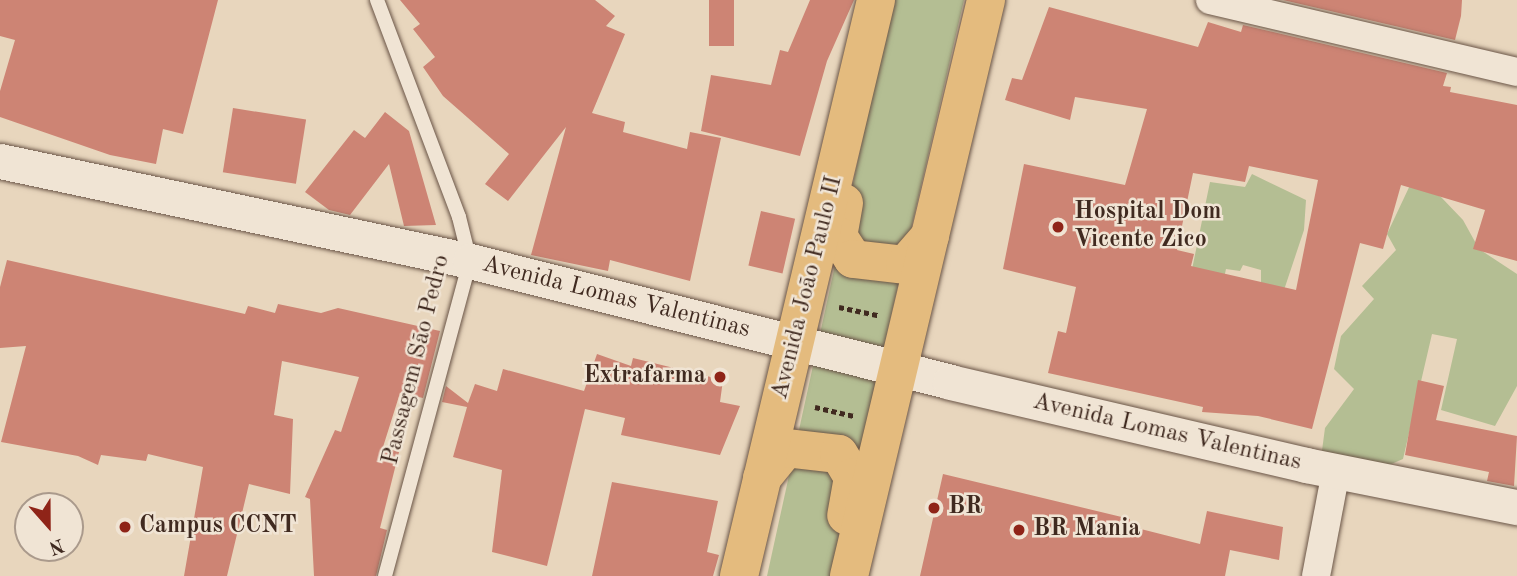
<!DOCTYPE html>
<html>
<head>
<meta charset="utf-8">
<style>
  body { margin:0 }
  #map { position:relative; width:1517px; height:576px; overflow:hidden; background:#e8d6bd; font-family:"Old Standard TT",serif }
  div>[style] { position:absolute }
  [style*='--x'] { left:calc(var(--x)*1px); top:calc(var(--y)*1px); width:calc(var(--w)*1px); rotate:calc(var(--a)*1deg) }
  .green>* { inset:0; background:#b4be93 }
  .building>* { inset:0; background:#cd8474; transform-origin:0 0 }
  .path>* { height:4.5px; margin-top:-2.25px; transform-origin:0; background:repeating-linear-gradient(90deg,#402a20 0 5px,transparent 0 8.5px) }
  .roads { filter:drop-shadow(0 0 2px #6a5547) drop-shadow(0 0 2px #6a5547) }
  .service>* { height:14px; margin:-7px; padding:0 7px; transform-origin:7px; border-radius:7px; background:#f0e4d4 }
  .minor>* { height:28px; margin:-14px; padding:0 14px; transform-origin:14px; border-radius:14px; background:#f0e4d4 }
  .tertiary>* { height:35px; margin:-17.5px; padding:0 17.5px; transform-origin:17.5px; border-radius:17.5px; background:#f0e4d4 }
  .primary>* { height:38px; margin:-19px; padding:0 19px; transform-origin:19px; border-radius:19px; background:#e4bb7e }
  .dots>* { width:19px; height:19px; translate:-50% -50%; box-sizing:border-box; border:4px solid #f0e4d4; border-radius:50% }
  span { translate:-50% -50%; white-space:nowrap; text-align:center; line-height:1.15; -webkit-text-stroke:5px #f0e4d4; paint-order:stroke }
  .poi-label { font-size:24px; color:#402a20; font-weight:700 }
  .left { translate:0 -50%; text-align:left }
  .right { translate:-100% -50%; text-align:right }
  .street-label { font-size:24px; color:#402a20 }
  .north { position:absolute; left:14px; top:492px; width:70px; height:70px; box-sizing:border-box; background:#f0e4d4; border:2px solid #aa9a8c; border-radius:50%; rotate:159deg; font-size:19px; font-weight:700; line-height:28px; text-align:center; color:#402a20 }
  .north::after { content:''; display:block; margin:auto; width:24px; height:32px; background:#8f2418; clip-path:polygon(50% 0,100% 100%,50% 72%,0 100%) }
</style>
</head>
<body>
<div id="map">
  <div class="green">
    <i style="clip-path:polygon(893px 0,964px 0,831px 576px,767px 576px)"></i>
    <i style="clip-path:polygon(1252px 174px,1306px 200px,1304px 230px,1284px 290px,1261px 286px,1261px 270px,1243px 265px,1240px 271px,1226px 269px,1217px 311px,1190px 279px,1210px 182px,1245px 187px)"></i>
    <i style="clip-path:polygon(1412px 181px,1441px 197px,1463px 220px,1479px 249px,1517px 274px,1517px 386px,1495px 426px,1441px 410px,1457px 339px,1432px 334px,1403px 459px,1382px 468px,1321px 458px,1325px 428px,1354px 389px,1334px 369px,1341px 336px,1374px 299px,1362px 286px,1396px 250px,1387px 234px)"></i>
  </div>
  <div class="building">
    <i style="clip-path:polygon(0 0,218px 0,183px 134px,163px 129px,156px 164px,110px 155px,0 117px,0 91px,15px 40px,0 36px)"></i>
    <i style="clip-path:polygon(400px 0,595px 0,615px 16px,606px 26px,625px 34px,592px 113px,625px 122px,623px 132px,687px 149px,690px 132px,721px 138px,690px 281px,610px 260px,608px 271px,531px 255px,566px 127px,508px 201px,485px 184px,509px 154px,443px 96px,423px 67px,435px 57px,413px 29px,420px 24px)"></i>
    <i style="left:709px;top:0;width:25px;height:46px"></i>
    <i style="clip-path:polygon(810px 0,854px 0,827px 61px,800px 156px,701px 131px,711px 75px,771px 85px,780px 50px,788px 52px)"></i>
    <i style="clip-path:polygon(1283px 0,1462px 0,1461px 16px,1455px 40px)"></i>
    <i style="clip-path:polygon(evenodd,1049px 7px,1198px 47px,1208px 22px,1241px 32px,1243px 25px,1447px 73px,1443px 86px,1451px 87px,1450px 92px,1517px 105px,1517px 261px,1473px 249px,1485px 210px,1401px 185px,1383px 249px,1360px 243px,1312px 429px,1258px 416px,1202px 412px,1203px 407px,1048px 373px,1058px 331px,1066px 333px,1076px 287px,1003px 269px,1024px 164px,1125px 185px,1147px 109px,1075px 97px,1070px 120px,1005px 100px,1012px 78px,1022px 80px,1049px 7px,1249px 166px,1318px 180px,1296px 290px,1191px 266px,1194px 254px,1177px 250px,1193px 173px,1245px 182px,1249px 166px)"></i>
    <i style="left:233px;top:108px;width:74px;height:65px;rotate:9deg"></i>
    <i style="clip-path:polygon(385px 112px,409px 131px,436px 225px,404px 226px,389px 164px,350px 215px,329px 210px,305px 192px,354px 130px,365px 138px)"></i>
    <i style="left:761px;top:211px;width:35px;height:56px;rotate:13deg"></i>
    <i style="clip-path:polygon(7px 260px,245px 314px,248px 306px,275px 313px,278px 304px,321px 313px,338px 308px,440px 331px,423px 398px,400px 393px,383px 447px,399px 452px,380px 528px,387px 530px,376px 576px,314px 576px,310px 499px,305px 497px,335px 430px,341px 432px,359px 377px,282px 361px,274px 415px,293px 419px,290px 494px,249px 484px,227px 576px,184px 576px,203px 467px,148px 454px,146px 461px,101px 455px,98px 465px,78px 456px,1px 442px,26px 346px,0 348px,0 287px)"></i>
    <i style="clip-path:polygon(597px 354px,631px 366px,633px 358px,723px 380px,720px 402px,740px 406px,720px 455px,621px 435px,625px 418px,585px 409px,547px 566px,492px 552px,502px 470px,453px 457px,467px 407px,442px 402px,446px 386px,468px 403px,475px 384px,497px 391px,503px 369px,584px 391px)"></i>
    <i style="clip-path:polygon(1418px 380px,1444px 386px,1436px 420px,1517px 436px,1514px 486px,1487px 481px,1489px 472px,1405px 455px)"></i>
    <i style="clip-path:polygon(943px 474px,1130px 519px,1129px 526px,1200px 544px,1207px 511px,1283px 527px,1279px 560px,1230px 550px,1225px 576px,920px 576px)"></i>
    <i style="clip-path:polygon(612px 482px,718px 501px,707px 552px,719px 555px,713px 576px,592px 576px)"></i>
  </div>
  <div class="path">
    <i style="--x:839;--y:307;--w:40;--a:12"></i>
    <i style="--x:815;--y:407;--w:40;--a:13"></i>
  </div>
  <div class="roads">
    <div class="service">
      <i style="--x:377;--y:0;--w:232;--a:69.3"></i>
      <i style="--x:459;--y:217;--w:45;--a:76"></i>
      <i style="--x:470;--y:261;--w:326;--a:105.1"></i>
    </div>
    <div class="minor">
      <i style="--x:1210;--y:0;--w:315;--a:13.2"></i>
      <i style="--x:1316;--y:576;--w:107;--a:-79.2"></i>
    </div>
    <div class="tertiary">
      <i style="--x:0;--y:161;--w:481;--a:12"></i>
      <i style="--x:470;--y:261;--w:495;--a:14.1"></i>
      <i style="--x:950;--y:382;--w:366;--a:13.1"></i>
      <i style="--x:1306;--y:465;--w:215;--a:11.3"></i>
    </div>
    <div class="primary">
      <i style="--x:844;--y:203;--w:34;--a:100"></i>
      <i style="--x:838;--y:236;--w:27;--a:57"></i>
      <i style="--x:853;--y:259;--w:52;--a:6.6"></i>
      <i style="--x:905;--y:265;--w:38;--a:-49"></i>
      <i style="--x:762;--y:478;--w:38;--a:-51"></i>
      <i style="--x:786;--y:448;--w:53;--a:6.5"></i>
      <i style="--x:839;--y:454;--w:27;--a:59"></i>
      <i style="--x:853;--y:477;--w:39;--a:100"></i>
      <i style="--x:739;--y:576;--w:592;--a:-76.62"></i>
      <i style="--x:849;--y:576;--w:592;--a:-76.62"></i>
    </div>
  </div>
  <div class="dots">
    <i style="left:1058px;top:227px;background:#8f2418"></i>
    <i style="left:720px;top:377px;background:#8f2418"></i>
    <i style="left:934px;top:508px;background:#8f2418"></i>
    <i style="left:125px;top:527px;background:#8f2418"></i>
    <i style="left:1019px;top:530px;background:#8f2418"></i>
  </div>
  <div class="poi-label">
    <span class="left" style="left:1074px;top:227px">Hospital Dom<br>Vicente Zico</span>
    <span class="right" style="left:706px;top:377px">Extrafarma</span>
    <span class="left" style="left:948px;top:508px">BR</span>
    <span class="left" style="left:139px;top:527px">Campus CCNT</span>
    <span class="left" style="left:1033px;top:530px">BR Mania</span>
  </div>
  <div class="street-label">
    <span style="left:808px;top:288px;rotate:-76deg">Avenida João Paulo II</span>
    <span style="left:616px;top:298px;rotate:14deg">Avenida Lomas Valentinas</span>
    <span style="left:417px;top:360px;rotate:-76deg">Passagem São Pedro</span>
    <span style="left:1167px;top:433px;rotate:13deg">Avenida Lomas Valentinas</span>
  </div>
  <div class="north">N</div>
</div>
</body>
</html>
